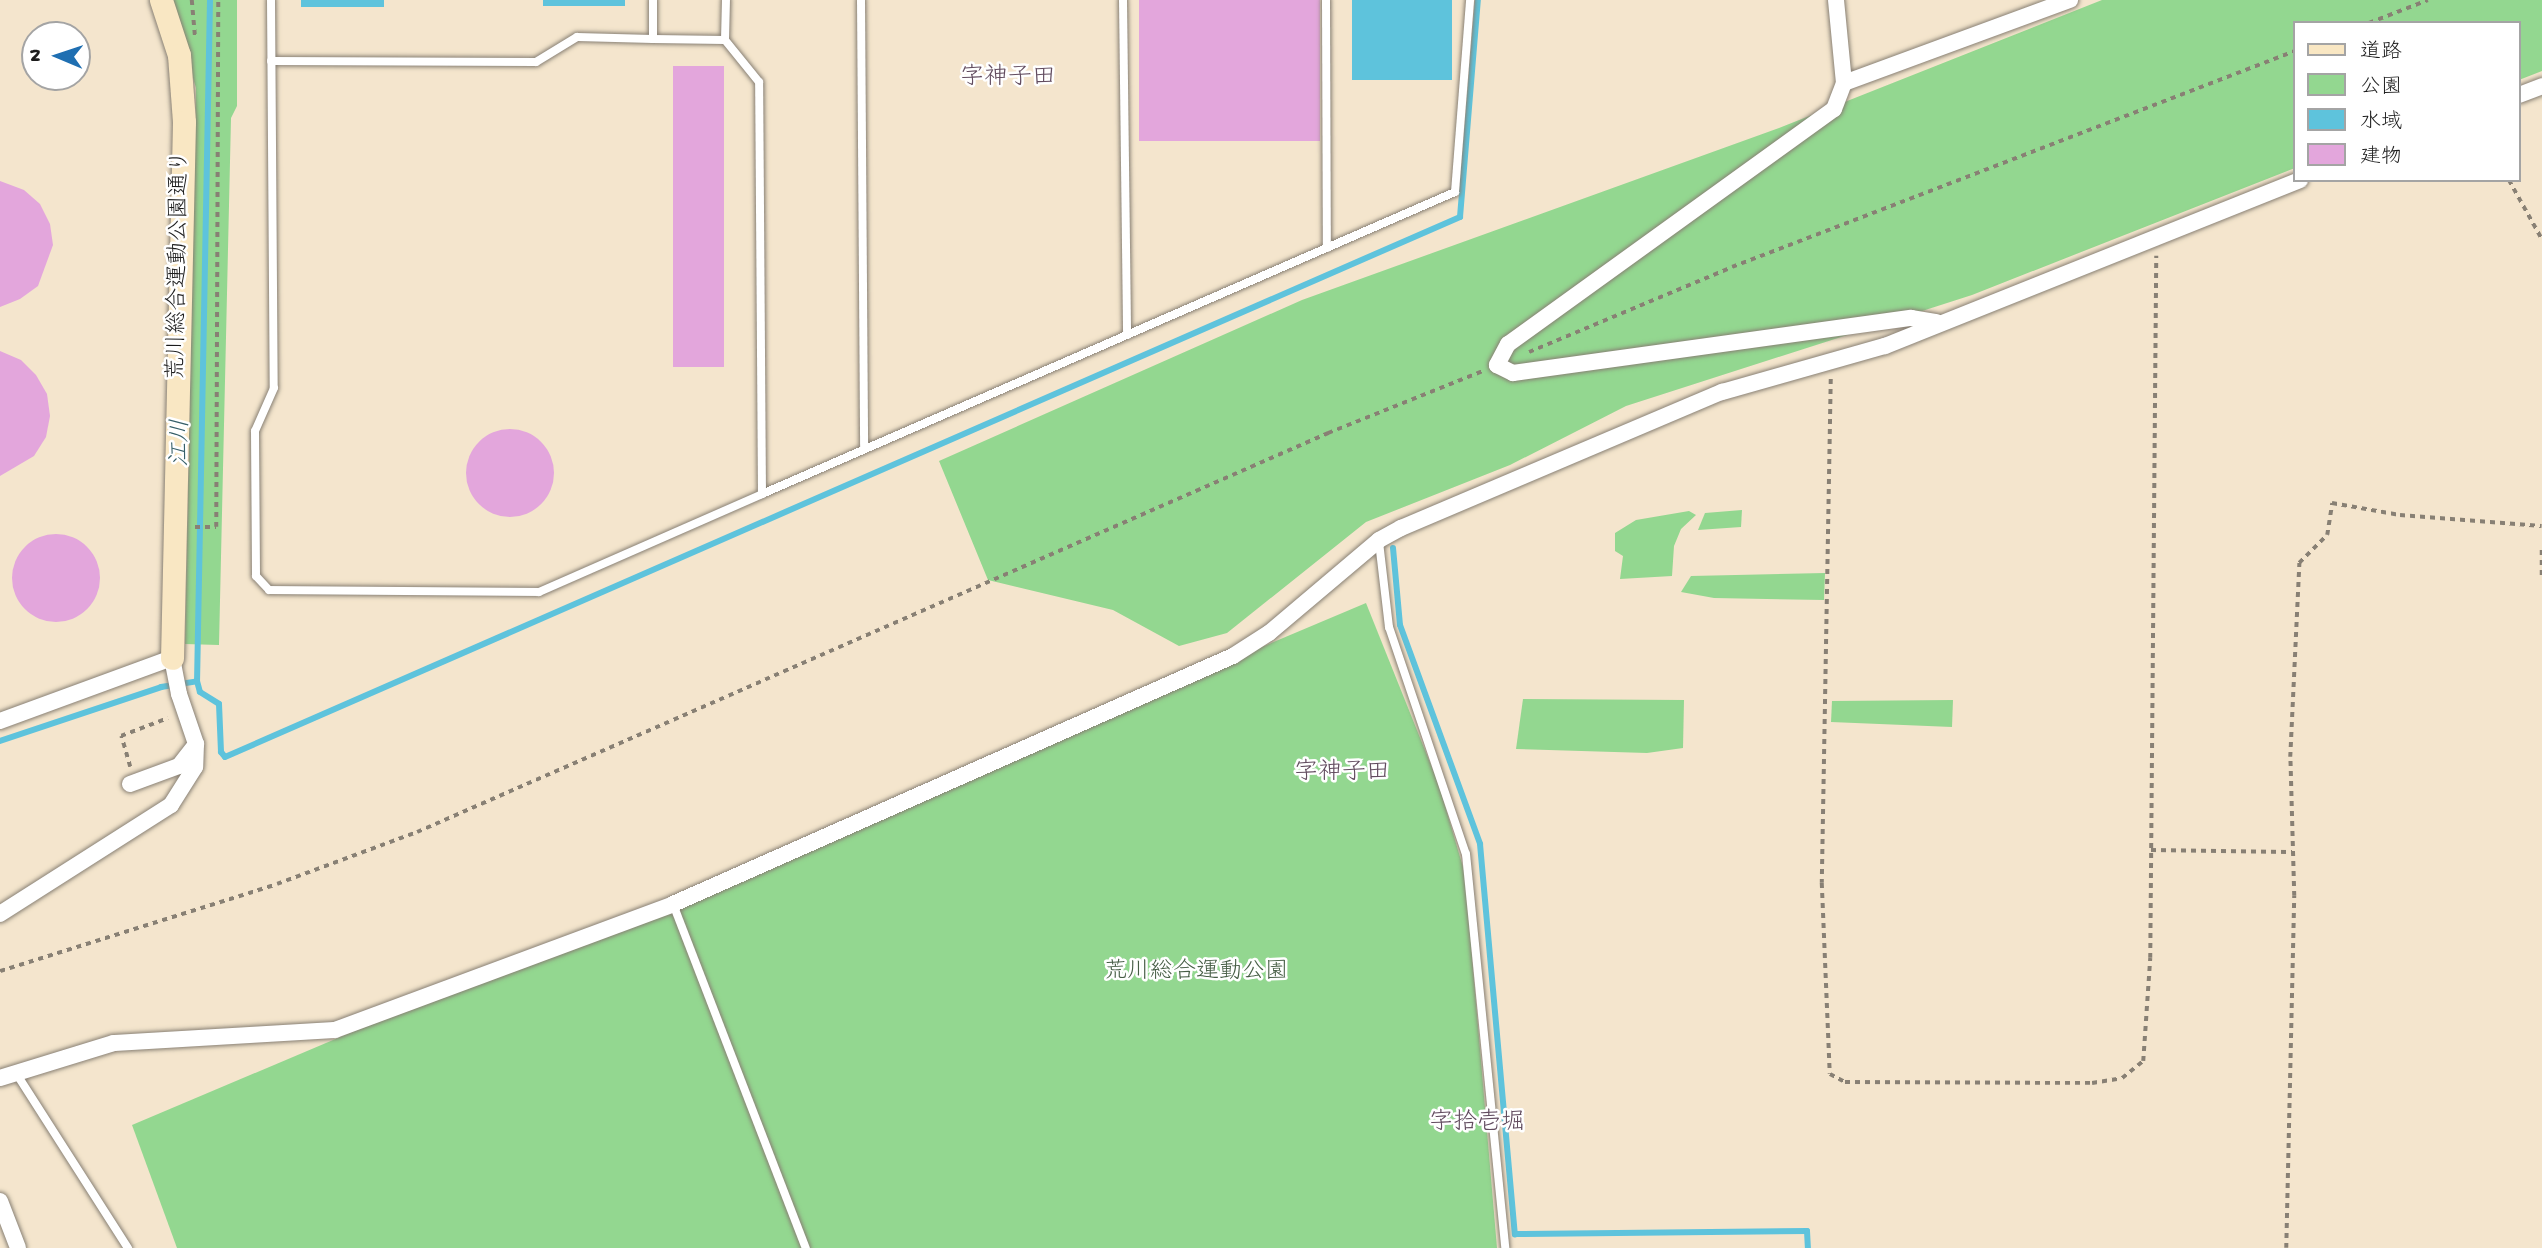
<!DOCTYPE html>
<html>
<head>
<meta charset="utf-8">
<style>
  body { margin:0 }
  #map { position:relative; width:2542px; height:1248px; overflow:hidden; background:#f4e5cd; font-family:"Gochi Hand","Klee One",sans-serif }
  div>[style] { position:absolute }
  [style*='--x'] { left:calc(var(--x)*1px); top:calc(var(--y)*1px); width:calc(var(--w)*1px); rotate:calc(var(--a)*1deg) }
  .green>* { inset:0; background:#93d790 }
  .water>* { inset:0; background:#5ec3dc; transform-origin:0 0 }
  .stream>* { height:6px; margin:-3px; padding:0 3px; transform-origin:3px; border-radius:3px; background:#5ec3dc }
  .building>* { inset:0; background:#e3a6dc; transform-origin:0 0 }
  .round { border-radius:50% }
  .path>* { height:3.5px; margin-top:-1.75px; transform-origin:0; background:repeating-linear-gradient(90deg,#888074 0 5px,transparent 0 10px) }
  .roads { filter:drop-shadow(0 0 2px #888074) drop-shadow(0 0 2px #888074) }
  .lane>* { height:8px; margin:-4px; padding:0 4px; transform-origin:4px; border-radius:4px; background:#fff }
  .street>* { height:16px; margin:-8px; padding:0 8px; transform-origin:8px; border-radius:8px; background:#fff }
  .secondary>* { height:23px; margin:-11.5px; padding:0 11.5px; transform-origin:11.5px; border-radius:11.5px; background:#f9e7c3 }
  span { translate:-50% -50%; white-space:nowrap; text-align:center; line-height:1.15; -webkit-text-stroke:5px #fff; paint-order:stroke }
  .street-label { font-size:23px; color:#1c1c1c }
  .park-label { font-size:23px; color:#465d45 }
  .neighbourhood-label { font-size:24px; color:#624c5f }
  .water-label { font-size:24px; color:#365f69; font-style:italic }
  .legend { position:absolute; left:2293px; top:21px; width:228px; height:161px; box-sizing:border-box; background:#fff; border:2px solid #a4a4a4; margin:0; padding:9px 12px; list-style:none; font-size:21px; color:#1c1c1c }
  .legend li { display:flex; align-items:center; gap:14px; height:35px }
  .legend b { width:35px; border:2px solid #a4a4a4 }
  .north { position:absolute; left:21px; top:21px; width:70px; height:70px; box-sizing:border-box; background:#fff; border:2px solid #a4a4a4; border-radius:50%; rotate:272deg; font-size:19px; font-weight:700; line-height:28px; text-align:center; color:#1c1c1c }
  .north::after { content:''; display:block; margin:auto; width:24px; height:32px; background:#1f6fb2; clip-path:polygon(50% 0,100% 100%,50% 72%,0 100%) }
</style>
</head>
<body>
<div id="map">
  <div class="green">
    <i style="clip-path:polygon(170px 0,237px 0,237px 106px,231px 118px,219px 645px,185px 644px,196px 88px)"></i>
    <i style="clip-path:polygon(2102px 0,2542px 0,2542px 71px,2519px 80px,2519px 23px,2295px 23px,2295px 168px,1972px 295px,1626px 406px,1510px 465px,1366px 522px,1227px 633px,1179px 646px,1113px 610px,988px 580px,939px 461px,1302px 300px,1779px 128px)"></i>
    <i style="clip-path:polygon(1742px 510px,1741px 527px,1698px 530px,1705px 513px)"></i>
    <i style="clip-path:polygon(1689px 511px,1696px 515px,1681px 529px,1674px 546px,1672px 576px,1620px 579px,1623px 556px,1615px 551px,1615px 533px,1636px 520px)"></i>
    <i style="clip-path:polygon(1825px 573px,1824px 600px,1714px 598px,1681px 592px,1691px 576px)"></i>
    <i style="clip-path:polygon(1366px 603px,1439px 785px,1465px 874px,1497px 1248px,177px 1248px,132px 1125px)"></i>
    <i style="clip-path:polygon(1523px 699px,1684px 700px,1683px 748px,1647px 753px,1516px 749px)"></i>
    <i style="clip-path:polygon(1953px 700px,1952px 727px,1831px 722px,1832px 701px)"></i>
  </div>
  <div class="water">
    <i style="left:301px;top:0;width:83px;height:7px"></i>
    <i style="left:543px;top:0;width:82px;height:6px"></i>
    <i style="left:1352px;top:0;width:100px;height:80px"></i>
  </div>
  <div class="stream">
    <i style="--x:210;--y:0;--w:681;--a:91.09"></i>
    <i style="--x:197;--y:681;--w:11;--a:75"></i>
    <i style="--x:200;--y:692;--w:22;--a:32"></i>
    <i style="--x:219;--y:704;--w:48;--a:87.6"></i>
    <i style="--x:221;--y:752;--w:6;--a:51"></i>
    <i style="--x:225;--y:757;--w:1348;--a:-23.62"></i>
    <i style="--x:1460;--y:217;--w:218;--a:-85.3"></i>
    <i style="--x:1393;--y:548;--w:77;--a:84.8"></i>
    <i style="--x:1400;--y:625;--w:233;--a:69.9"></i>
    <i style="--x:1480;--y:844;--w:392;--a:84.9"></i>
    <i style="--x:1515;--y:1234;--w:292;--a:-0.6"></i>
    <i style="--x:1807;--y:1231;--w:17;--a:87"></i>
    <i style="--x:0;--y:741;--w:170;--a:-18.5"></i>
    <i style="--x:161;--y:687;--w:36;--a:-9"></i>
  </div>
  <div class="building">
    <i style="left:1139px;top:0;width:181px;height:141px"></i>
    <i style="left:724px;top:66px;width:301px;height:51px;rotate:90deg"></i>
    <i style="clip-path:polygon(0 181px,24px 190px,40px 204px,50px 224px,53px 245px,38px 286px,20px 299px,0 307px)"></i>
    <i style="clip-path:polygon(0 351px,21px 360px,36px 375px,47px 394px,50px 416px,46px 437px,34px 456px,0 476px)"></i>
    <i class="round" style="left:466px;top:429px;width:88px;height:88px"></i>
    <i class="round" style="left:12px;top:534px;width:88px;height:88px"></i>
  </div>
  <div class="path">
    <i style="--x:192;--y:0;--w:36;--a:85"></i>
    <i style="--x:2369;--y:23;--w:63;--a:-21.3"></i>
    <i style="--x:2509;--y:180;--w:68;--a:60.8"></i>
    <i style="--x:1529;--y:352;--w:220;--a:-22.7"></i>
    <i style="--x:1732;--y:267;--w:603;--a:-20.99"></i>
    <i style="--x:1831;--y:379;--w:504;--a:91.02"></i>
    <i style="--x:1822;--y:883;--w:191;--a:87.6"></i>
    <i style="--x:1830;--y:1074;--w:17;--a:28"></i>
    <i style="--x:1845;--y:1082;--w:247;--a:0.2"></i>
    <i style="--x:2092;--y:1083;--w:30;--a:-9"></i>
    <i style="--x:2122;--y:1078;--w:27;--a:-39"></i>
    <i style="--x:2143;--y:1061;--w:103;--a:-86.1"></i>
    <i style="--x:2150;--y:958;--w:702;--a:-89.51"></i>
    <i style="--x:195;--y:527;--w:21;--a:0"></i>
    <i style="--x:216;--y:527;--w:527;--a:-89.78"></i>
    <i style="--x:2542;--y:550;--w:26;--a:90"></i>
    <i style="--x:130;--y:767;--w:32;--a:-106"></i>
    <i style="--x:121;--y:736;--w:50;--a:-21"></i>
    <i style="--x:2151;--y:850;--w:141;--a:0.8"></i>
    <i style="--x:0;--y:971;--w:290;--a:-17.4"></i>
    <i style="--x:277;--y:884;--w:149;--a:-20.4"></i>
    <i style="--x:417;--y:832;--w:995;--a:-23.65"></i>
    <i style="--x:1328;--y:433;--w:167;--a:-21.8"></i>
    <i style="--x:2286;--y:1248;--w:352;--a:-88.7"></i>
    <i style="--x:2294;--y:896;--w:139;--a:-91.6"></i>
    <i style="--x:2290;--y:757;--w:194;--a:-87.3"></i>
    <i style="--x:2299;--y:563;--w:40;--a:-45"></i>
    <i style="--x:2327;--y:535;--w:32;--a:-81"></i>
    <i style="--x:2332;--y:503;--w:69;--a:10"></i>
    <i style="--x:2400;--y:515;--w:142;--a:4.4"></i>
  </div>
  <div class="roads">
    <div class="lane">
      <i style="--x:271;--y:0;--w:388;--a:89.6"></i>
      <i style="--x:274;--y:388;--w:47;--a:113.8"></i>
      <i style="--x:255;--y:431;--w:145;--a:89.6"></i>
      <i style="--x:256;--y:576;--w:19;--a:47"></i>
      <i style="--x:269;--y:590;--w:270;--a:0.4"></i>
      <i style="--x:539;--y:592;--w:244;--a:-23.7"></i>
      <i style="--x:762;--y:494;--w:412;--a:-90.4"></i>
      <i style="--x:759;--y:82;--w:54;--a:-129"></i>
      <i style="--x:725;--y:40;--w:40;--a:-88.6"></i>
      <i style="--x:653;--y:0;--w:39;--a:90"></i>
      <i style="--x:653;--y:39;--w:72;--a:0.8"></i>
      <i style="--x:861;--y:0;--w:449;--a:89.6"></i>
      <i style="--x:1123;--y:0;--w:335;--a:89.3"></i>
      <i style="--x:1326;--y:0;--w:248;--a:89.8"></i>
      <i style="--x:271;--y:61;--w:265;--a:0.2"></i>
      <i style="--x:536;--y:62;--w:48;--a:-31.4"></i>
      <i style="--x:577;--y:37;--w:76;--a:1.5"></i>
      <i style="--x:762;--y:494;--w:756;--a:-23.55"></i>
      <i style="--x:1455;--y:192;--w:193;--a:-85.5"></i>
      <i style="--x:1379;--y:542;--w:86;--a:83.3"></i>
      <i style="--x:1389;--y:627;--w:240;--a:71.3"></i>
      <i style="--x:1466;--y:854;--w:396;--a:84.3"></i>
      <i style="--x:673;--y:904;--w:369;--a:68.9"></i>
      <i style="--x:16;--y:1073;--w:208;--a:57.4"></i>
    </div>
    <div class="street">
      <i style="--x:1836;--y:0;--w:83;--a:84.5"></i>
      <i style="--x:1844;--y:83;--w:28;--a:111"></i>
      <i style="--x:1834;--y:109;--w:402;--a:144.2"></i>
      <i style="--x:1508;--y:344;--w:24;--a:118"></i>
      <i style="--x:1497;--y:365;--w:18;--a:27"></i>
      <i style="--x:1513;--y:373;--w:402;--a:-7.9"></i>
      <i style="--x:1911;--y:318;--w:26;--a:9"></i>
      <i style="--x:1844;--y:83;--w:241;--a:-20.2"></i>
      <i style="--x:2519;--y:95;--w:25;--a:-21"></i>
      <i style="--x:0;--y:721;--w:183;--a:-20.1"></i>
      <i style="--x:172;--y:658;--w:37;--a:79"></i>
      <i style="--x:179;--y:694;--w:53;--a:71.2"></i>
      <i style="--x:196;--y:744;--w:23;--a:92"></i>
      <i style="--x:195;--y:767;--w:45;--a:122.3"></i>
      <i style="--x:171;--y:805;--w:203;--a:147.5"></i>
      <i style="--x:130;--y:784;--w:52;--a:-20.2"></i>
      <i style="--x:179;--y:766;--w:28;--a:-52"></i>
      <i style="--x:0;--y:1078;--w:119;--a:-17.1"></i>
      <i style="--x:114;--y:1043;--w:221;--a:-3.4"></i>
      <i style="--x:335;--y:1030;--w:361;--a:-20.4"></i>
      <i style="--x:673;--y:904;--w:612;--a:-23.89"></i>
      <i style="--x:1233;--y:656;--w:43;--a:-32.6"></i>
      <i style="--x:1269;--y:633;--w:144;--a:-40.2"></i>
      <i style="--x:1379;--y:540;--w:25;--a:-29"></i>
      <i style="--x:1401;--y:528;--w:349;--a:-23"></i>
      <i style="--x:1722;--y:392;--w:169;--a:-15.8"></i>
      <i style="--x:1885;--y:346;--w:447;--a:-21.8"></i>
      <i style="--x:0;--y:1201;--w:50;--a:69"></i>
    </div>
    <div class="secondary">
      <i style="--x:161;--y:0;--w:58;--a:71.9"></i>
      <i style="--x:179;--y:55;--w:67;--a:85.7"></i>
      <i style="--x:184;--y:122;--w:536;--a:91.28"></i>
    </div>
  </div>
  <div class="street-label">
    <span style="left:180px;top:265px;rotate:-89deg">荒川総合運動公園通り</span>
  </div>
  <div class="park-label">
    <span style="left:1196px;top:973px">荒川総合運動公園</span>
  </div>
  <div class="neighbourhood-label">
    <span style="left:1008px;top:79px">字神子田</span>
    <span style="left:1342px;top:774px">字神子田</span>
    <span style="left:1477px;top:1124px">字拾壱堀</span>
  </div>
  <div class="water-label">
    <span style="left:182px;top:443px;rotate:-89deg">江川</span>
  </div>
  <ul class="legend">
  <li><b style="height:9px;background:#f9e7c3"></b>道路</li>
  <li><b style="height:19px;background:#93d790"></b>公園</li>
  <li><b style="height:19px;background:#5ec3dc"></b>水域</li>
  <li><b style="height:19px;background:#e3a6dc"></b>建物</li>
  </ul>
  <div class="north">N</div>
</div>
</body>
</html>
